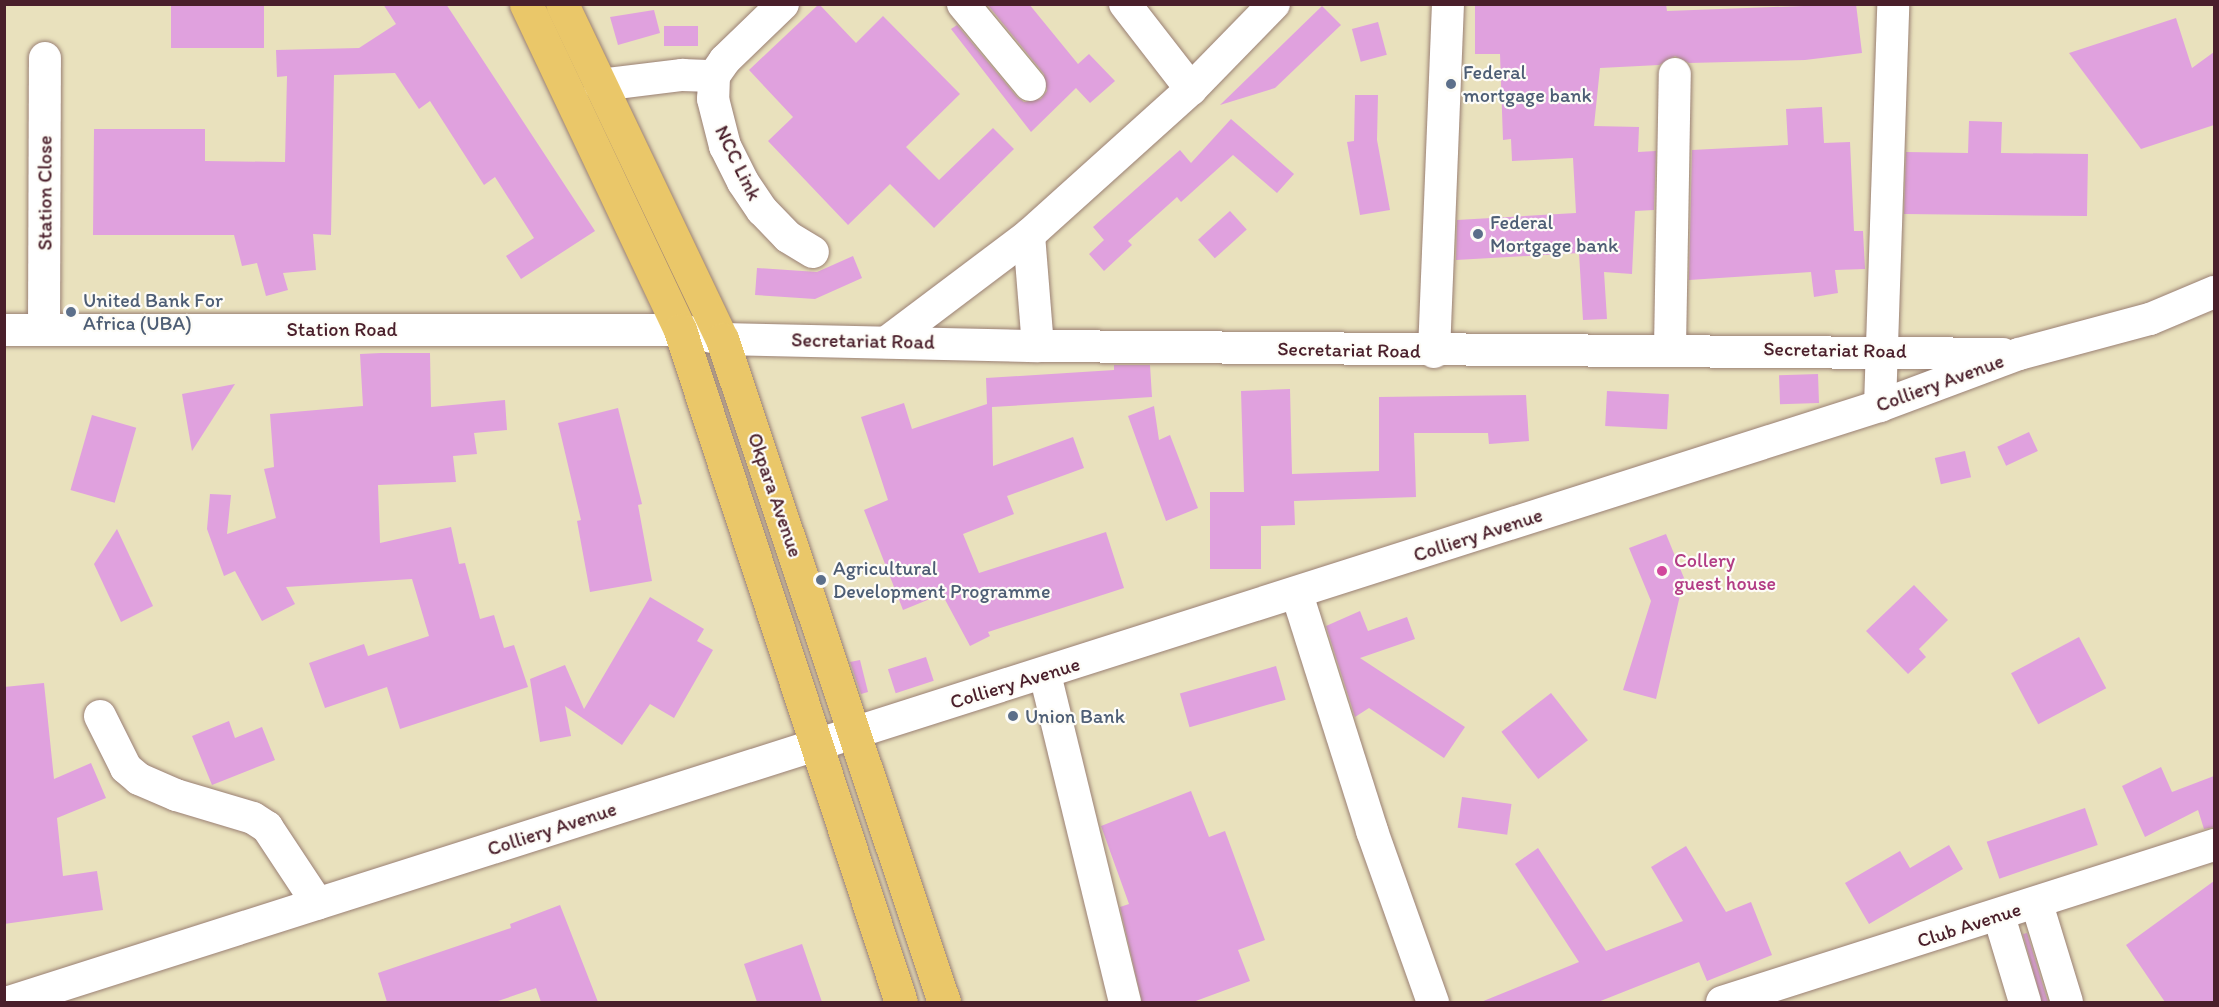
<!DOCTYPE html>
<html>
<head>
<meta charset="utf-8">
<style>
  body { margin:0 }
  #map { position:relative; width:2219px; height:1007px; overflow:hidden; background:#e9e1bd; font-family:Itim,sans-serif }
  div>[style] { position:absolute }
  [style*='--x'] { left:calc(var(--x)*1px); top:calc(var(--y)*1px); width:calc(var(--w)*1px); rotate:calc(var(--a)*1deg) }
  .building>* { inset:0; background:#e0a1de; transform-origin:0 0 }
  .roads { filter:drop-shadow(0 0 2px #9a8074) drop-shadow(0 0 2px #9a8074) }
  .street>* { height:32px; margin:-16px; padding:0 16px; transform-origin:16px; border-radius:16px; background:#fff }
  .primary>* { height:33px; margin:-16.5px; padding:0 16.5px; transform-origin:16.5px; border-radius:16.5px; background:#eac769 }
  .dots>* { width:16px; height:16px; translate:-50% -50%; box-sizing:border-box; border:3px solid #fdfcf7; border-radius:50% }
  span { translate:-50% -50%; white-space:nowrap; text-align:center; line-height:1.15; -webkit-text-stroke:4.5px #fdfcf7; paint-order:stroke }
  .service-label { font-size:20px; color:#4e5e75 }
  .left { translate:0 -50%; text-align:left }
  .street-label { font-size:20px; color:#4a1f2b }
  .hotel-label { font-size:20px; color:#b23c85 }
  .frame { position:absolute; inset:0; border:6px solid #4a1f2b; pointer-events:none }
</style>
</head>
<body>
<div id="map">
  <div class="building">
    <i style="left:171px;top:4px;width:93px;height:44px"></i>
    <i style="clip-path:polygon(383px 4px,446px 4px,595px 231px,521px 279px,506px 256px,534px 238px,495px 177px,484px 185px,430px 101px,419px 109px,395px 73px,334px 75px,331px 235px,313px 234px,316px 270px,283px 273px,288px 290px,266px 296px,257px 263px,242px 266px,234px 235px,93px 235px,94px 129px,205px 129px,205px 161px,285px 162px,287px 76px,277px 77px,276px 50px,359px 48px,396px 24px)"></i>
    <i style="clip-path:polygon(819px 4px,856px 43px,883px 16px,960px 94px,906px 147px,939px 180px,993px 128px,1014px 149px,934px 228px,890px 184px,848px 225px,768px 141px,793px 117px,749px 70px)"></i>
    <i style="clip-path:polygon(987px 4px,1029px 4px,1078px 64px,1089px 54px,1115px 81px,1090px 103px,1076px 88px,1031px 132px,951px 29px,957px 25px,1017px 97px,1024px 102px,1041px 99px,1047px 91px,1044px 74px)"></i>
    <i style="clip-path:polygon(1666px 4px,1667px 11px,1856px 4px,1862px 53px,1805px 60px,1689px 63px,1675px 56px,1659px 65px,1600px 68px,1594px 126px,1639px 127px,1638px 152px,1656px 151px,1654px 210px,1635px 211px,1632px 274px,1604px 272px,1607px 319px,1583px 320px,1579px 253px,1456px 260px,1457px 220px,1576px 213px,1573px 158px,1512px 161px,1511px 139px,1503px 140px,1500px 54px,1475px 54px,1475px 6px)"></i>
    <i style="clip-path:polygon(1322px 6px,1341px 25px,1275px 88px,1220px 105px)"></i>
    <i style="clip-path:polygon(654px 10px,660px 33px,618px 45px,610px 17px)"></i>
    <i style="clip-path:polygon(2176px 18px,2192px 68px,2214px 52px,2214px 125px,2141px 149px,2069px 53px)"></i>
    <i style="left:1378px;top:22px;width:34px;height:27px;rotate:75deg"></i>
    <i style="left:664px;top:26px;width:34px;height:20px"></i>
    <i style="clip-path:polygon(1355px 95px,1378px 95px,1377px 140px,1390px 210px,1360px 215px,1347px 142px,1354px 141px)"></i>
    <i style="clip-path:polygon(1822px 107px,1824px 143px,1850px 142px,1854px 231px,1863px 231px,1865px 269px,1835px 270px,1838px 293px,1814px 297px,1811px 272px,1689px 280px,1692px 150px,1788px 145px,1786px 109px)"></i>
    <i style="clip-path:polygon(1231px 119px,1294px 174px,1277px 193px,1233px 155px,1181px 202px,1177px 197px,1128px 241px,1132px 245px,1104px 271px,1089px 254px,1104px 240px,1093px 227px,1180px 150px,1191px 163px)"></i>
    <i style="clip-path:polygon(1969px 121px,2002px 122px,2001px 153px,2088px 154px,2087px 216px,1904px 214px,1906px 152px,1968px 153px)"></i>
    <i style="left:1230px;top:211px;width:25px;height:43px;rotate:48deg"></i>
    <i style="clip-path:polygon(853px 256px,862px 278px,815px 299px,755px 295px,757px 268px,817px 272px)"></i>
    <i style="clip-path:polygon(381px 353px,430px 353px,431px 407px,505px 400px,507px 430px,474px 433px,477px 454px,453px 456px,456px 482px,378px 485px,380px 543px,451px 527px,459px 564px,465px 563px,480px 619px,494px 615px,504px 648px,514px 645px,528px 687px,400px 729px,387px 687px,325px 708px,309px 663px,364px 644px,368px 656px,429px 636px,412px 579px,286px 587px,295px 604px,262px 621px,235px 571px,224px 576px,207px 529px,210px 494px,231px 495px,227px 534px,276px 518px,264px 469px,274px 467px,270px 414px,363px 406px,360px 354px)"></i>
    <i style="clip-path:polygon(1114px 365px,1150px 365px,1152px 397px,992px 407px,993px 466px,1073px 437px,1084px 468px,1007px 496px,1014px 514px,963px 534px,979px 573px,1106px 532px,1124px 588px,988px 632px,990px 636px,970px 646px,942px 594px,903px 610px,864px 510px,888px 500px,861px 417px,904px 403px,912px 429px,987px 404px,986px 378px,1114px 370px)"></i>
    <i style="left:1818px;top:374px;width:29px;height:39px;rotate:88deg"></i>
    <i style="clip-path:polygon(235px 384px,192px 451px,182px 394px)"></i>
    <i style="clip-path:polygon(1290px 389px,1292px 474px,1379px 471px,1379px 397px,1526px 395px,1529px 441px,1489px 444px,1488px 433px,1414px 433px,1416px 497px,1294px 501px,1295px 525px,1261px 526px,1261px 569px,1210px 569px,1210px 492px,1244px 492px,1241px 391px)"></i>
    <i style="left:1607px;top:391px;width:62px;height:35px;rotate:3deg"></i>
    <i style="clip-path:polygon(1154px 406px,1159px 440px,1170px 435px,1198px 508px,1166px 521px,1128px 416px)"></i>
    <i style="clip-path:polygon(618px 408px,642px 504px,638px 505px,652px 581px,590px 592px,577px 521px,581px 520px,558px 423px)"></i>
    <i style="left:92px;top:415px;width:46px;height:78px;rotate:16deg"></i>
    <i style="left:2029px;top:432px;width:21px;height:35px;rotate:65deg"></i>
    <i style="left:1965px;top:451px;width:27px;height:31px;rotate:77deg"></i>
    <i style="clip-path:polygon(117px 529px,153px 606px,121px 622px,94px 564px)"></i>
    <i style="clip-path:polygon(1666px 534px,1684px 578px,1656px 699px,1623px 690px,1651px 601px,1629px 548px)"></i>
    <i style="clip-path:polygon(1914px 585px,1948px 620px,1919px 649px,1926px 657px,1908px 674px,1866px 631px)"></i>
    <i style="clip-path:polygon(650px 597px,704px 629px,697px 641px,713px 650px,674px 718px,650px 704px,622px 745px,565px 706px,571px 736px,540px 742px,530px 679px,565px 665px,584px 709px)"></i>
    <i style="clip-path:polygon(1360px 611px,1368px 631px,1407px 617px,1415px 639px,1360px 658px,1465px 727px,1444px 758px,1369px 708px,1355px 717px,1326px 626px)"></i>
    <i style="left:2079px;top:637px;width:58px;height:77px;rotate:62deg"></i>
    <i style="left:926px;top:657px;width:25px;height:40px;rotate:72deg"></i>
    <i style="clip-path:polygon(860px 660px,868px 692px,861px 694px,850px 662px)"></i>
    <i style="left:1276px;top:666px;width:35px;height:100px;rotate:74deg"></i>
    <i style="clip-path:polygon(44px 683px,54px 779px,91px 763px,106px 798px,57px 818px,63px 876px,97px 871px,103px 910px,4px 924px,4px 687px)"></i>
    <i style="left:1551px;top:693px;width:60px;height:63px;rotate:52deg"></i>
    <i style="clip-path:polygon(229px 721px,235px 738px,262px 727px,275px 760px,212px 785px,192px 736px)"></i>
    <i style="clip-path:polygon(2161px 767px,2172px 792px,2214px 776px,2214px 827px,2204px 829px,2198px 810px,2145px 837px,2122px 786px)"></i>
    <i style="clip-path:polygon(1191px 791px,1209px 837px,1225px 831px,1265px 940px,1238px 950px,1250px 981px,1193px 1002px,1142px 1002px,1120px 907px,1129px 904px,1101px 826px)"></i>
    <i style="left:1462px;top:797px;width:50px;height:31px;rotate:8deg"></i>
    <i style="left:2085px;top:808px;width:39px;height:104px;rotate:71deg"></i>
    <i style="clip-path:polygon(1949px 845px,1963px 869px,1869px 924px,1845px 883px,1900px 851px,1910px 868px)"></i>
    <i style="clip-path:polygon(1686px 846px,1726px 912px,1751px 902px,1772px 955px,1707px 981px,1699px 962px,1598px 1002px,1481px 1002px,1579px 962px,1515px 864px,1538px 848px,1606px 951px,1683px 921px,1651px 867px)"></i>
    <i style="clip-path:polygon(2214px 881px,2214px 1002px,2165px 1002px,2126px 945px)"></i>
    <i style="clip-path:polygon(560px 905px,598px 1002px,541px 1002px,536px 988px,495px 1002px,387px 1002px,378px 973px,511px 928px,510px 924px)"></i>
    <i style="clip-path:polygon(2027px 933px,2048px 1002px,2042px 1002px,2023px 934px)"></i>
    <i style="clip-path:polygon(802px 944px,822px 1002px,757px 1002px,744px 964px)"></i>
  </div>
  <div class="roads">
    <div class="street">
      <i style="--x:783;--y:4;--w:81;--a:136"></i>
      <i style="--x:725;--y:60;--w:19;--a:125"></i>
      <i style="--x:714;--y:76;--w:23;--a:92"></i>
      <i style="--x:713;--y:99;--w:49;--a:75.7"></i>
      <i style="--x:725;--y:146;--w:40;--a:63.4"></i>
      <i style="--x:743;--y:182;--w:34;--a:56"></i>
      <i style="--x:762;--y:210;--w:37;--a:46"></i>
      <i style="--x:788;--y:237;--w:29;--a:31"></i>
      <i style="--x:963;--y:4;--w:105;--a:50.4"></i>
      <i style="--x:1125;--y:4;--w:108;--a:52.2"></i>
      <i style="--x:600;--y:85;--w:83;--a:-7"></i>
      <i style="--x:682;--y:75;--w:32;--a:2"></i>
      <i style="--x:1029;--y:235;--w:111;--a:85.4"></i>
      <i style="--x:44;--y:328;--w:270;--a:-89.8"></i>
      <i style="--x:4;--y:330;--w:676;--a:0"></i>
      <i style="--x:680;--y:330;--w:43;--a:12.1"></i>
      <i style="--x:722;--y:339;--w:316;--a:1.3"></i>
      <i style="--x:1038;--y:346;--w:965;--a:0.47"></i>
      <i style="--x:887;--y:342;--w:178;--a:-37"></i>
      <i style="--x:1029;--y:235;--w:218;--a:-42"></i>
      <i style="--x:1191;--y:89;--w:119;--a:-45.7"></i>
      <i style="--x:1670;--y:348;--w:274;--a:-89"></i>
      <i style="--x:1434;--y:352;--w:348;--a:-87.7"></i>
      <i style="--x:1880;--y:406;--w:402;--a:-88.1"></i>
      <i style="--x:1297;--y:594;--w:249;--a:72.4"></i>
      <i style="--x:1372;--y:831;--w:182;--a:70.4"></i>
      <i style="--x:1045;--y:674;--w:338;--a:76.3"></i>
      <i style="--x:100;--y:716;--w:58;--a:63.4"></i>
      <i style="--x:126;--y:768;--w:17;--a:40"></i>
      <i style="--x:139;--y:779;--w:40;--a:23.4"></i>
      <i style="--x:176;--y:795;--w:80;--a:16.6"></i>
      <i style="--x:253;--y:818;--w:17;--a:33"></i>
      <i style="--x:267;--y:827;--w:92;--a:56.5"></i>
      <i style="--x:2037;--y:904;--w:102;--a:73"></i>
      <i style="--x:1999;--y:916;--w:90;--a:73.2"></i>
      <i style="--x:9;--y:1002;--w:1964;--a:-17.67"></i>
      <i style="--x:1880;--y:406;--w:148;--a:-20.5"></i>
      <i style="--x:2019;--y:354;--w:136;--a:-15"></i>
      <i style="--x:2150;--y:319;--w:69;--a:-22.9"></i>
      <i style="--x:1722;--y:1002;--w:516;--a:-17.7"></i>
    </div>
    <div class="primary">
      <i style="--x:526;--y:4;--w:361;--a:64.7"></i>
      <i style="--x:680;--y:330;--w:707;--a:71.8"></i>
      <i style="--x:562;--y:4;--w:371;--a:64.5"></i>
      <i style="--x:722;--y:339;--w:699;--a:71.49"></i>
    </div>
  </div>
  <div class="dots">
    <i style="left:1451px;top:84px;background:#5c6f8a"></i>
    <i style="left:1478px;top:234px;background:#5c6f8a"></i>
    <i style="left:71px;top:312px;background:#5c6f8a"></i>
    <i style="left:1662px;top:571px;background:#d1479c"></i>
    <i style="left:821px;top:580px;background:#5c6f8a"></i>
    <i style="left:1013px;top:716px;background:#5c6f8a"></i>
  </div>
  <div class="service-label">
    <span class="left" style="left:1463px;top:84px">Federal<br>mortgage bank</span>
    <span class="left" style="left:1490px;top:234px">Federal<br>Mortgage bank</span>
    <span class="left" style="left:83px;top:312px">United Bank For<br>Africa (UBA)</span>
    <span class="left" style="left:833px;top:580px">Agricultural<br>Development Programme</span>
    <span class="left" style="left:1025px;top:716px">Union Bank</span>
  </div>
  <div class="street-label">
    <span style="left:738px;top:163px;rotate:64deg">NCC Link</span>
    <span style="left:45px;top:193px;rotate:-90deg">Station Close</span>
    <span style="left:342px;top:329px">Station Road</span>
    <span style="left:863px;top:341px;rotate:1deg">Secretariat Road</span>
    <span style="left:1349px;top:350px;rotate:1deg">Secretariat Road</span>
    <span style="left:1835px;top:350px;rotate:1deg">Secretariat Road</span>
    <span style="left:1940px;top:383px;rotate:-20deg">Colliery Avenue</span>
    <span style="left:775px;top:495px;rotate:71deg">Okpara Avenue</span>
    <span style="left:1478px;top:535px;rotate:-18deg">Colliery Avenue</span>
    <span style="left:1015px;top:683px;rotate:-17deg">Colliery Avenue</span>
    <span style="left:552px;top:829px;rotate:-18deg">Colliery Avenue</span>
    <span style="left:1969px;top:925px;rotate:-18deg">Club Avenue</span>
  </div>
  <div class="hotel-label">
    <span class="left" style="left:1674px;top:572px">Collery<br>guest house</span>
  </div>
  <div class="frame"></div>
</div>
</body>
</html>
